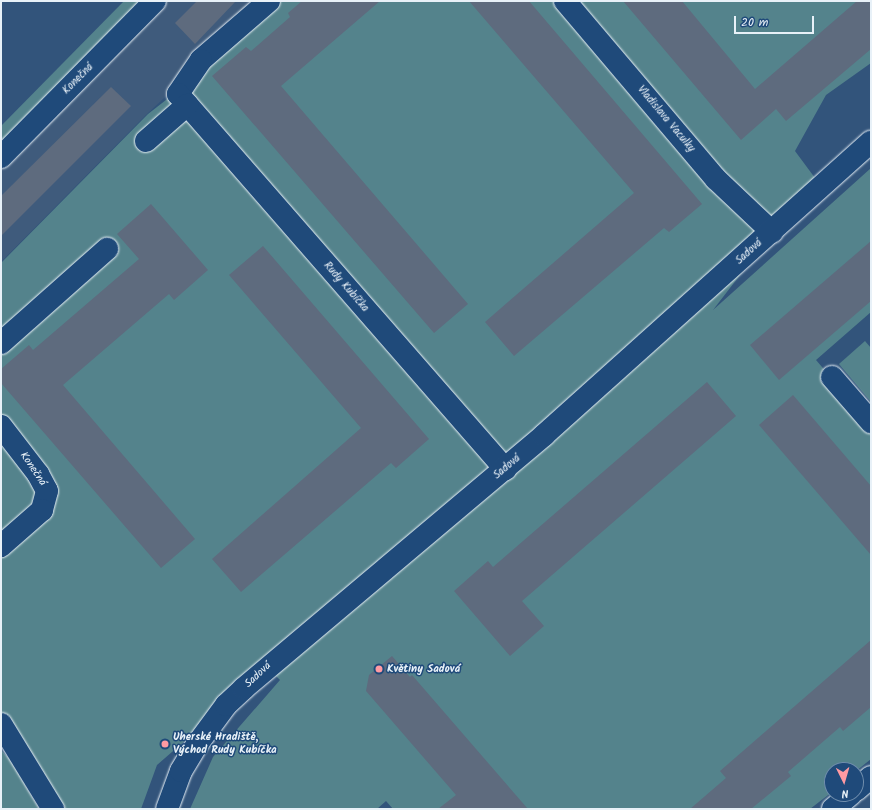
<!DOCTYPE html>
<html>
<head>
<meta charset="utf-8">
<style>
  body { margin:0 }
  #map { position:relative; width:872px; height:810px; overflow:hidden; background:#32547b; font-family:Kalam,sans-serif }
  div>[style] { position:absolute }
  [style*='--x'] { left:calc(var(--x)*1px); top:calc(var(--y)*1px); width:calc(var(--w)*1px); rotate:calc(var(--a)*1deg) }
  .built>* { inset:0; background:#3f5b7c }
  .green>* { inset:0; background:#54838c }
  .building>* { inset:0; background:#5e6b7e }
  .roads { filter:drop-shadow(0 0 1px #e8f1f8) drop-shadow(0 0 1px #e8f1f8) }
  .minor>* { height:22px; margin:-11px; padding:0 11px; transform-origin:11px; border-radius:11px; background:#1f4a7a }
  .dots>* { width:11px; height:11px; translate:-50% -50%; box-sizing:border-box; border:2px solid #1f4a7a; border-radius:50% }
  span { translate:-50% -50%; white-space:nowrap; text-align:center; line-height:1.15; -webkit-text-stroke:3px #1f4a7a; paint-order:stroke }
  .street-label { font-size:11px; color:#e8f1f8 }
  .poi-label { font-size:11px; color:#e8f1f8; font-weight:700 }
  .left { translate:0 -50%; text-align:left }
  .frame { position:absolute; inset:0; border:2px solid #e8f1f8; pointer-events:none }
  .north { position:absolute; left:824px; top:762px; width:40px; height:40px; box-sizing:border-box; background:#1f4a7a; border:1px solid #6f8dac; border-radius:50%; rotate:175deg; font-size:11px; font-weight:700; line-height:16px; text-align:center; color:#e8f1f8 }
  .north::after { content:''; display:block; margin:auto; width:14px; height:18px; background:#ff9aa2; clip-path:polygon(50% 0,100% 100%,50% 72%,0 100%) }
  .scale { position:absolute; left:734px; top:16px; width:80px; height:18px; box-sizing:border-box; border:2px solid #e8f1f8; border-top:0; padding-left:5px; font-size:12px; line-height:14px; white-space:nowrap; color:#e8f1f8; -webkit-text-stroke:3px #1f4a7a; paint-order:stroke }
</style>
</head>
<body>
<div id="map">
  <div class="built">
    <i style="clip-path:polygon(164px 1px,267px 1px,146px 115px,1px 262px,1px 161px)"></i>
  </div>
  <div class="green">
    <i style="clip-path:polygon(124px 1px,148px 1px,1px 148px,1px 126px)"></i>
    <i style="clip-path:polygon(278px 1px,871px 1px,871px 63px,826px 95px,795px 151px,815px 178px,713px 310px,871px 168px,871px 312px,816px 360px,871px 424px,871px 759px,856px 771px,832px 770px,832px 792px,810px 809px,393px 809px,386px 801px,377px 809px,190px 809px,213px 757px,280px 680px,276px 676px,226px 705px,157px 765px,141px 809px,52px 809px,1px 738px,1px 263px,148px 114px,207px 68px)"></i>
    <i style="clip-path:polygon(865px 341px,871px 348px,871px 402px,839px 364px)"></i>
    <i style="clip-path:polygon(1px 750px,11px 761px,39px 809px,1px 809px)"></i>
  </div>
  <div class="building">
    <i style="clip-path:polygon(197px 1px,236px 1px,195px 44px,175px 23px)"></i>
    <i style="clip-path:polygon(302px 1px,380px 1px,281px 86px,468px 304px,434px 333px,212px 76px,246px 47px,251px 51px,290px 17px,288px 13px)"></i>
    <i style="clip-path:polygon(469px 1px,529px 1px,702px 204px,669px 232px,664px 228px,514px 356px,485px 322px,634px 193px)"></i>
    <i style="clip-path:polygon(623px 1px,682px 1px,755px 89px,857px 1px,871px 1px,871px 49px,786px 121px,776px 109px,741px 140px)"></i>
    <i style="clip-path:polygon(111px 87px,131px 106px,1px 236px,1px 196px)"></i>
    <i style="clip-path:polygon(151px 204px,208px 270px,174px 300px,169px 294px,63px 385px,195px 539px,161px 568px,1px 383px,1px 369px,29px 345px,33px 350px,139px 259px,117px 234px)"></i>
    <i style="clip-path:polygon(871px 241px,871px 301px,779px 380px,750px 345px)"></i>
    <i style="clip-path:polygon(263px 246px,429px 439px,396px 468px,391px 463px,241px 592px,212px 559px,361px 428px,229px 275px)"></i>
    <i style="clip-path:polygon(707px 382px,736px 416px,522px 601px,544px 626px,510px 656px,454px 591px,488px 561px,493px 567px)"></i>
    <i style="clip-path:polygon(793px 395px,871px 486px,871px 555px,759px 425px)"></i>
    <i style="clip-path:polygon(871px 640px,871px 707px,843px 731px,840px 727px,788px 772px,791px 776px,751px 809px,690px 809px,726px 778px,720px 771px)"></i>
    <i style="clip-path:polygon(392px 656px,410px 677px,412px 675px,528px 809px,438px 809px,456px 795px,366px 691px,369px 675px)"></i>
  </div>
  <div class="roads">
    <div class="minor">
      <i style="--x:269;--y:1;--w:90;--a:139.1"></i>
      <i style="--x:201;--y:60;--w:41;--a:124.1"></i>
      <i style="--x:178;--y:94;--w:498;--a:48.9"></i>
      <i style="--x:565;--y:1;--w:233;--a:49.7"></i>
      <i style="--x:716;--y:179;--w:77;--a:43.4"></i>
      <i style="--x:146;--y:141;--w:55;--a:-41.3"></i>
      <i style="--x:1;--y:157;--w:219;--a:-45.4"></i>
      <i style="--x:1;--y:343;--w:142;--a:-41.6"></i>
      <i style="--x:832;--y:377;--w:60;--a:49.1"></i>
      <i style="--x:1;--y:426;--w:61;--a:52.4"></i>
      <i style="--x:38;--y:474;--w:19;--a:62"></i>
      <i style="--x:47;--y:491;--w:20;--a:105"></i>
      <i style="--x:42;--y:510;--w:55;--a:138.7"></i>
      <i style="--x:1;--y:724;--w:100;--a:58.5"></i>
      <i style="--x:856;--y:790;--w:20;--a:-41"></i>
      <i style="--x:167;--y:809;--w:40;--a:-69.8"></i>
      <i style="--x:181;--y:771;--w:33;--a:-59"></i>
      <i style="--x:198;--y:743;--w:47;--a:-53.6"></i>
      <i style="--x:226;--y:705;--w:25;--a:-43"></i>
      <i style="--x:244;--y:688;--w:392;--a:-40.1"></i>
      <i style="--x:544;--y:435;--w:439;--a:-41.9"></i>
      <i style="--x:833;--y:809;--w:23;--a:-40"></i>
    </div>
  </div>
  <div class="dots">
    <i style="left:379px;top:669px;background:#ff9aa2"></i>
    <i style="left:165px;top:744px;background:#ff9aa2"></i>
  </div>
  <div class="street-label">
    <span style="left:78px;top:79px;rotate:-45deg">Konečná</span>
    <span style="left:666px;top:119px;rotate:50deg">Vladislava Vaculky</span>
    <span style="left:749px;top:252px;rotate:-42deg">Sadová</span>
    <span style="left:346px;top:287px;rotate:49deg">Rudy Kubíčka</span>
    <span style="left:507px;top:467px;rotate:-40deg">Sadová</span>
    <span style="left:33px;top:469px;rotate:56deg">Konečná</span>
    <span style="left:258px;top:675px;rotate:-43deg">Sadová</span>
  </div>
  <div class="poi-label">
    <span class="left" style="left:387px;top:669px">Květiny Sadová</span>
    <span class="left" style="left:173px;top:744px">Uherské Hradiště,<br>Východ Rudy Kubíčka</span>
  </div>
  <div class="frame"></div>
  <div class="north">N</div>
  <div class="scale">20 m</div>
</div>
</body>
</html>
